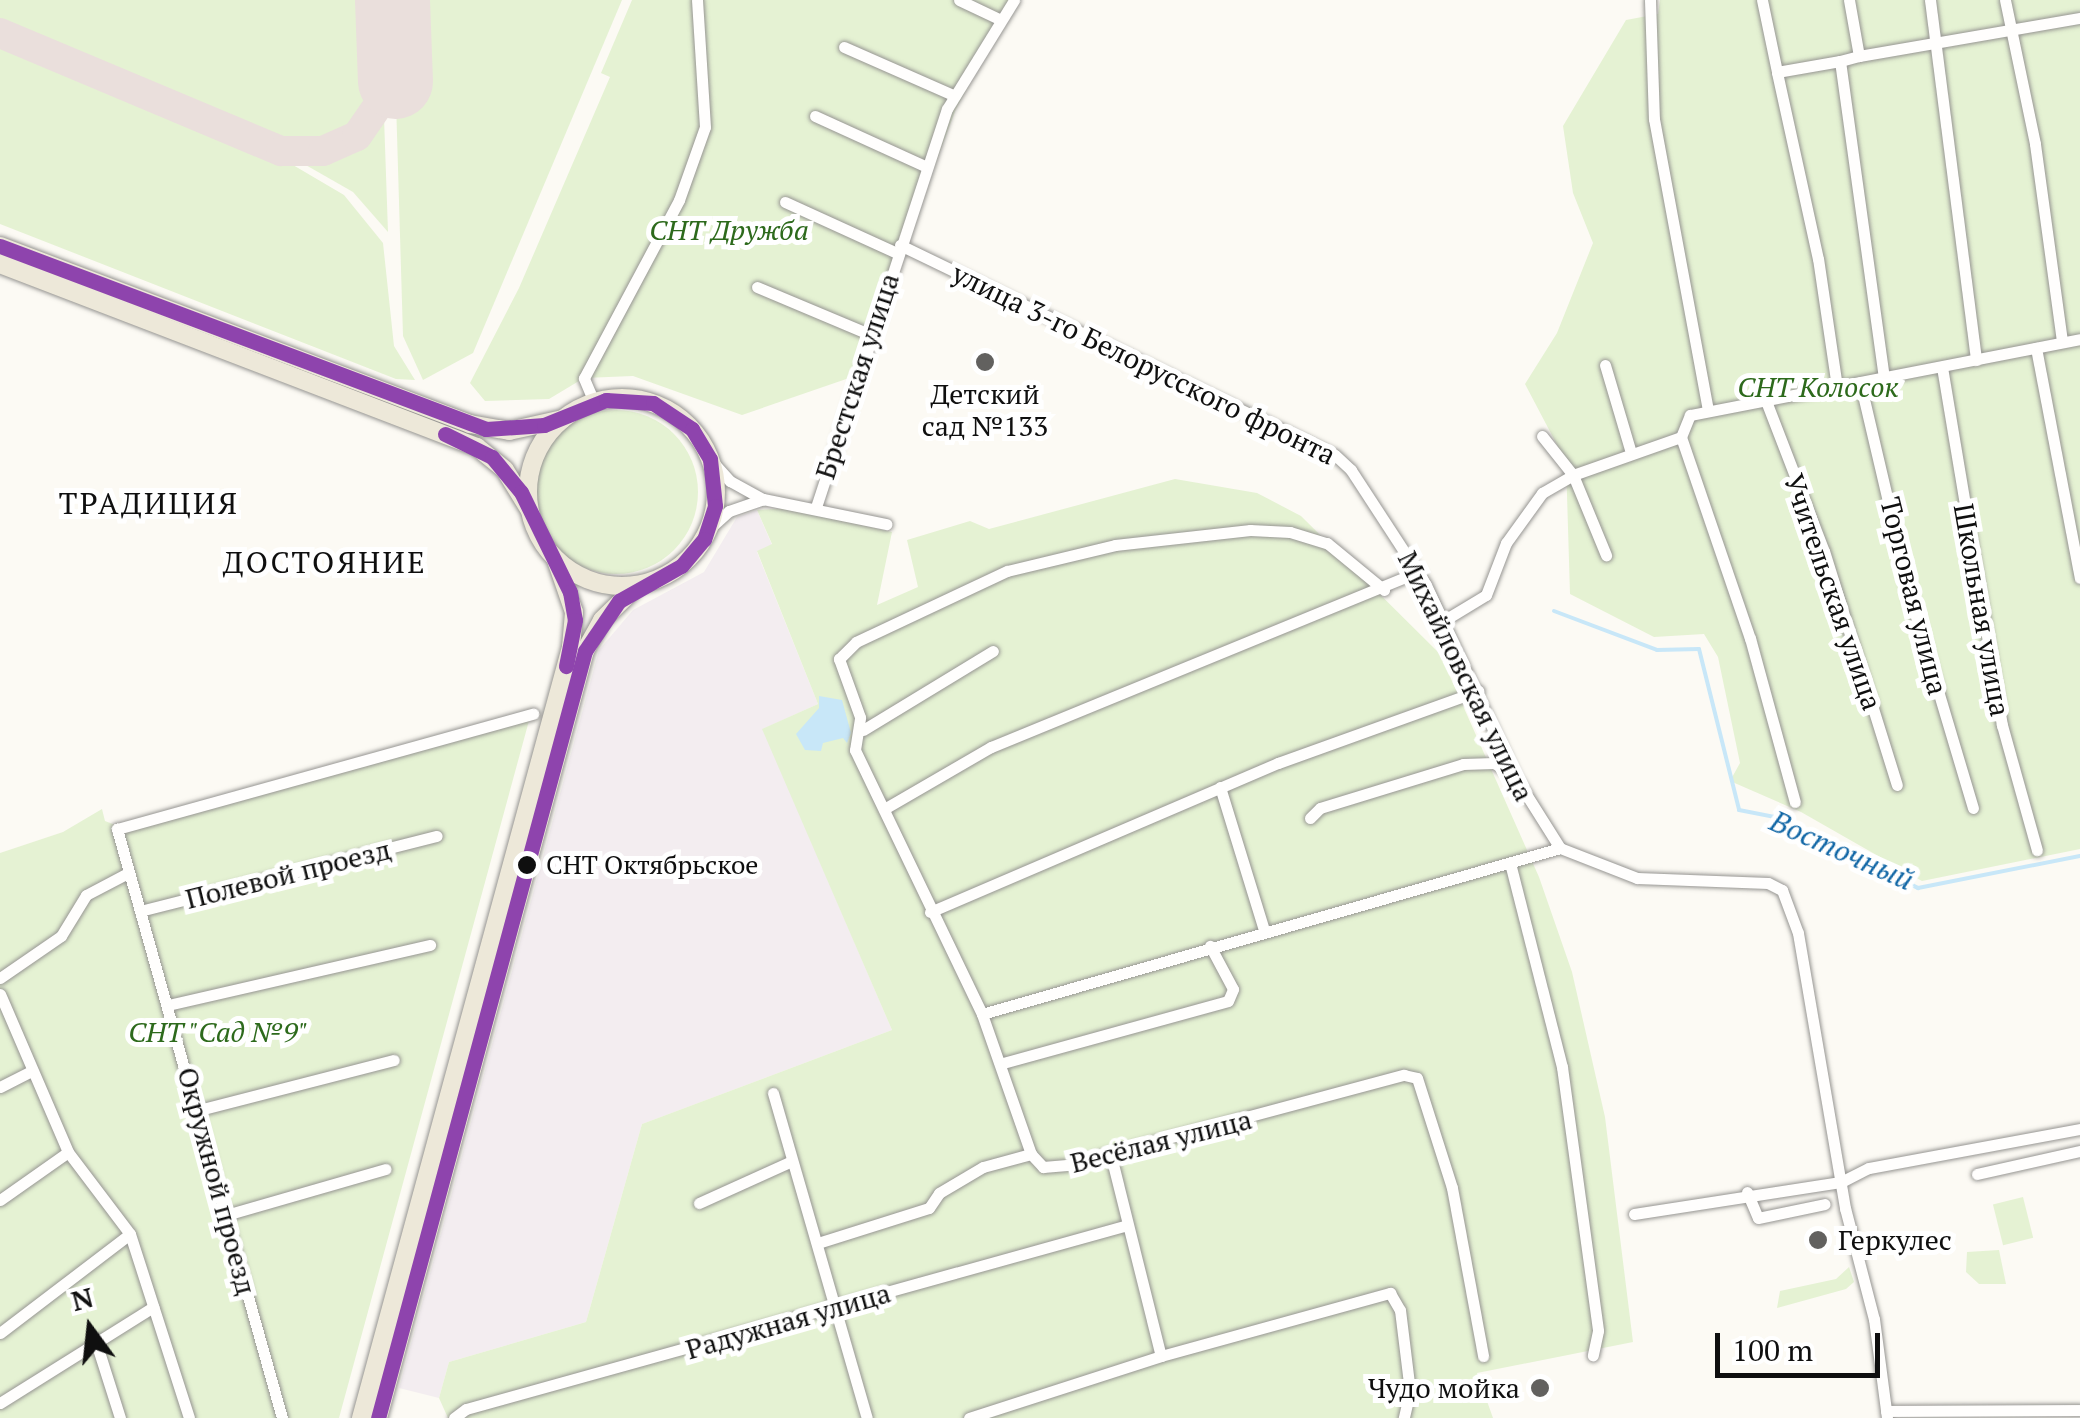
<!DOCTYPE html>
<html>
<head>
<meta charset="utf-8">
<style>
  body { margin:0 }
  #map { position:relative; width:2080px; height:1418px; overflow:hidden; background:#fcfaf4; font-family:"PT Serif",serif }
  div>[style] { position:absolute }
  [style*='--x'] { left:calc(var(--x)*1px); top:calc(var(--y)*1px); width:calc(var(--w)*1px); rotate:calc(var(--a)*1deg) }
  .industrial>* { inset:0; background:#f3edf0 }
  .green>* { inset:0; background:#e5f2d3; transform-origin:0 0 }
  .round { border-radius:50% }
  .water>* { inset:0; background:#c8e7f8 }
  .stream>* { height:4px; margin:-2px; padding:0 2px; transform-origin:2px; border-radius:2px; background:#c8e7f8 }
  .taxiway>* { height:30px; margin:-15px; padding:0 15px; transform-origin:15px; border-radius:15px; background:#eadfdc }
  .runway>* { height:75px; margin:-37.5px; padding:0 37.5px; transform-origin:37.5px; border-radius:37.5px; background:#eadfdc }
  .roads { filter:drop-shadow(0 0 2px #969592) drop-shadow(0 0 2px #969592) }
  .minor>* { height:11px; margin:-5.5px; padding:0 5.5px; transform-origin:5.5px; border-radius:5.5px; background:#fffefd }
  .primary>* { height:18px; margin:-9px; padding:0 9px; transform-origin:9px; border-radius:9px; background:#ede8d9 }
  .primary>.ring { margin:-9px; padding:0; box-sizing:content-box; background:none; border:18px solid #ede8d9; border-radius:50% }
  .bus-1>* { height:15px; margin:-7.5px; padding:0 7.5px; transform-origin:7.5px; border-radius:7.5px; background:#8e44ad }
  .dots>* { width:28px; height:28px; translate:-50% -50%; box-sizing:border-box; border:5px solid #fff; border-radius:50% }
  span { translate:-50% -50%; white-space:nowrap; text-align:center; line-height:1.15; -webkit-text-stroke:10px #fff; paint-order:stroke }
  .bus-label { font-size:26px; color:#0f0f0f }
  .left { translate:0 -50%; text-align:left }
  .park-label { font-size:28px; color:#2d6a1c; font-style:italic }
  .street-label { font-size:28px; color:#0f0f0f }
  .poi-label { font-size:28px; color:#0f0f0f }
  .right { translate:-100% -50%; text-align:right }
  .neighbourhood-label { font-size:30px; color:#0f0f0f; letter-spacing:2.5px }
  .water-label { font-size:30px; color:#1267a6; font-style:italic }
  .north { position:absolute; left:40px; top:1278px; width:100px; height:100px; -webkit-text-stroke:8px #fff; paint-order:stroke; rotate:345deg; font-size:28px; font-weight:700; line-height:40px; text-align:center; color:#0f0f0f }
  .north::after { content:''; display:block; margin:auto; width:35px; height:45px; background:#0f0f0f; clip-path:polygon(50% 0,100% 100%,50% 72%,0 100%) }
  .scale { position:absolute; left:1715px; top:1333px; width:165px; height:45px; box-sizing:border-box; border:5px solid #0f0f0f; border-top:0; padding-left:12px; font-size:30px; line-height:35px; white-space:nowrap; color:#0f0f0f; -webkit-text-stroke:8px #fff; paint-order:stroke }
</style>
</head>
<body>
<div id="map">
  <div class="industrial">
    <i style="clip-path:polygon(757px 510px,772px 545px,757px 552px,818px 704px,763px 729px,892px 1030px,642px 1124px,586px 1322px,449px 1362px,439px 1398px,399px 1388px,599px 650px,633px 610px,704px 572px,737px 517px)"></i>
  </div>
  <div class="green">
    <i style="clip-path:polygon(0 0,380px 0,376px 108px,349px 136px,297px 148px,0 23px)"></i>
    <i style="clip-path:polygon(393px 0,622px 0,473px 353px,423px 380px,403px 336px)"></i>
    <i style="clip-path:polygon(632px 0,1015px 0,956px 109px,855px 376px,742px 415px,633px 376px,584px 378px,549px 399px,485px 401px,470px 383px,519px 288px,610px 77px,601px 73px)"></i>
    <i style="clip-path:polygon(1660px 0,2080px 0,2080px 849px,1922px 881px,1801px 812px,1730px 781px,1740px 763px,1718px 657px,1704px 634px,1654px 637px,1570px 594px,1566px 462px,1525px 384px,1557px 333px,1593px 243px,1573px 193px,1563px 126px,1626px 20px,1658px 14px)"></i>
    <i style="clip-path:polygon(0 45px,276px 155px,344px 195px,383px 243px,394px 346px,415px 380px,396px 379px,0 224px)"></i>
    <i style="clip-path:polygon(384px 117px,388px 232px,353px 192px,297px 160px,346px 151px)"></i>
    <i class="round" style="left:534px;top:410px;width:164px;height:164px"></i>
    <i style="clip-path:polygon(1175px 479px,1257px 493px,1301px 516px,1440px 654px,1539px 877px,1572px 972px,1605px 1117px,1633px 1342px,1477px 1373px,1493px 1418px,448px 1418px,439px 1398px,449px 1362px,586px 1322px,642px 1124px,892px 1030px,762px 729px,818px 704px,757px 551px,772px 544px,757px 510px,787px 508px,892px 532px,877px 605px,918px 587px,907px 540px,970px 521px,989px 529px)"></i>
    <i style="clip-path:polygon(530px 717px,339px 1418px,0 1418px,0 853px,63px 832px,102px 809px,105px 821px,123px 828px)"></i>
    <i style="left:2023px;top:1197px;width:42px;height:31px;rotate:76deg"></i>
    <i style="clip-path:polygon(1999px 1250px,2006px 1284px,1979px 1284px,1966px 1272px,1967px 1252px)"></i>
    <i style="clip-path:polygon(1849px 1267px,1854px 1282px,1846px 1289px,1777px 1308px,1780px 1291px,1836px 1279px)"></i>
  </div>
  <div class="water">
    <i style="clip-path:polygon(819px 696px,842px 700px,851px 733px,847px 743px,843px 738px,823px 743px,821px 751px,805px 750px,796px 734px,819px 708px)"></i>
  </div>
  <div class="stream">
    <i style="--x:1554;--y:611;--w:110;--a:20.7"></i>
    <i style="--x:1657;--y:650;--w:42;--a:-1.4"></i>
    <i style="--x:1699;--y:649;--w:166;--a:76"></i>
    <i style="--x:1739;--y:810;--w:42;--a:11"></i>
    <i style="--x:1780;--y:818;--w:155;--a:26.9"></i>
    <i style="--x:1918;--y:888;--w:165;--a:-11.2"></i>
  </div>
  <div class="taxiway">
    <i style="--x:0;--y:33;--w:305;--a:22.8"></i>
    <i style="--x:281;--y:151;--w:42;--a:0"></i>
    <i style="--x:323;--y:151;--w:37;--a:-24"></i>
    <i style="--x:357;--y:136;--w:67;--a:-55.4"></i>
  </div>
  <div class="runway">
    <i style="--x:392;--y:0;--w:81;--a:87.9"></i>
  </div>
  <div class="roads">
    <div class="minor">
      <i style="--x:959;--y:0;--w:44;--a:25.4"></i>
      <i style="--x:1650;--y:0;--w:119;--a:88.1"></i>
      <i style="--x:1654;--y:119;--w:295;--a:79.5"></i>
      <i style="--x:1762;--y:0;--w:74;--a:78.2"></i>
      <i style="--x:1849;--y:0;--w:57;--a:79.9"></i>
      <i style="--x:1859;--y:56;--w:224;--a:-9.8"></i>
      <i style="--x:1930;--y:0;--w:363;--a:82.7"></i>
      <i style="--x:2005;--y:0;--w:147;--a:78.2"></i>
      <i style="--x:2035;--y:144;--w:199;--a:82.2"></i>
      <i style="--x:844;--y:47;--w:121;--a:23.8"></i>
      <i style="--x:1859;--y:56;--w:20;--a:165"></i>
      <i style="--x:1840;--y:61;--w:319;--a:82.1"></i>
      <i style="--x:815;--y:116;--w:123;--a:24.5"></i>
      <i style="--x:785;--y:202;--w:123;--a:24.5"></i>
      <i style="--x:900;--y:245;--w:483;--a:25.8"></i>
      <i style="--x:1335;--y:455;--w:22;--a:43"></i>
      <i style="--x:1351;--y:470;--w:137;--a:56.9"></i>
      <i style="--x:1426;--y:585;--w:209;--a:65.1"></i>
      <i style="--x:1514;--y:775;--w:86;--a:57.8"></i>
      <i style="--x:1560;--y:848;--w:83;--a:21.3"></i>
      <i style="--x:1637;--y:878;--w:131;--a:2.2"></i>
      <i style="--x:1768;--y:883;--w:16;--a:27"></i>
      <i style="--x:1782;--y:890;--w:46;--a:69.6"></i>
      <i style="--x:1798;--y:933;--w:279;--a:80.3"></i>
      <i style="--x:1845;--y:1208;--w:115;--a:75.4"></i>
      <i style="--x:1874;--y:1319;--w:100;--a:82.5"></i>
      <i style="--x:757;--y:287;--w:121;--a:22.8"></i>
      <i style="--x:2036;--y:348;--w:234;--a:79.2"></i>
      <i style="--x:1605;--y:365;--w:92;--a:73.5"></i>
      <i style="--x:1942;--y:367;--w:363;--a:80.5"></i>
      <i style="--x:2002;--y:725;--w:130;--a:74.4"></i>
      <i style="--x:1860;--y:382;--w:224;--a:76.8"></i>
      <i style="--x:1911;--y:600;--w:217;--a:73.4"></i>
      <i style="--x:1837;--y:387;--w:129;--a:-98.4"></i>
      <i style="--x:1818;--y:259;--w:191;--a:-102.4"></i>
      <i style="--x:1777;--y:72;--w:64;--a:-9.9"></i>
      <i style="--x:1766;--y:401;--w:161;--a:68.9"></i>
      <i style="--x:1824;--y:551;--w:245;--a:72.7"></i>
      <i style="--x:594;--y:402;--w:26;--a:-113"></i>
      <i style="--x:584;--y:378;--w:202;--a:-61.9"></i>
      <i style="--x:679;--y:200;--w:77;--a:-70.4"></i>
      <i style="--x:705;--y:127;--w:127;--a:-93.6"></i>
      <i style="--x:1542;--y:436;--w:50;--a:51.5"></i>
      <i style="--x:1573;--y:475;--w:87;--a:67.6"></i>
      <i style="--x:1681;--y:437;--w:213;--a:71.1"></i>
      <i style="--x:1750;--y:638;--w:170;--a:74.7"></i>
      <i style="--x:710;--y:459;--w:30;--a:48"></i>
      <i style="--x:730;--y:481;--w:38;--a:29"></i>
      <i style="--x:763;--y:499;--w:126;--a:11.5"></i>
      <i style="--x:816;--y:507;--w:419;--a:-71.8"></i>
      <i style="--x:947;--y:109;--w:128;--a:-58.4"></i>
      <i style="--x:709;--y:529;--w:27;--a:-42"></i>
      <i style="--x:729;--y:511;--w:36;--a:-19"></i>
      <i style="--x:1443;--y:621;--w:50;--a:-31.2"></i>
      <i style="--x:1486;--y:595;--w:56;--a:-69"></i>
      <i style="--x:1506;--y:543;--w:62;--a:-54.2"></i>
      <i style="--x:1542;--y:493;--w:36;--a:-30"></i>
      <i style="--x:1573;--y:475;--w:114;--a:-19.4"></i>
      <i style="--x:1681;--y:437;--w:24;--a:-68"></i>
      <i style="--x:1690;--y:415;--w:397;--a:-11"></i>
      <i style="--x:863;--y:730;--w:152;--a:-31.3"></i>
      <i style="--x:1220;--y:787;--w:150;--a:72.9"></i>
      <i style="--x:884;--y:809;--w:124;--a:-30.1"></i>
      <i style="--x:991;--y:747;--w:461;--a:-22.3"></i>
      <i style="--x:1310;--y:818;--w:14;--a:-45"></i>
      <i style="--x:1320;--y:808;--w:150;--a:-17.1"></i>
      <i style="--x:1463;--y:764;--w:31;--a:-2"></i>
      <i style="--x:1494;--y:763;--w:23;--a:31"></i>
      <i style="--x:1511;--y:867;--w:206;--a:75.7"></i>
      <i style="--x:1562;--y:1067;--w:266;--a:82.2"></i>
      <i style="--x:1598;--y:1331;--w:25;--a:102"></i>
      <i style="--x:140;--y:911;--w:306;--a:-14.2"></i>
      <i style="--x:930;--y:912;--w:379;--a:-23.2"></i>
      <i style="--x:1278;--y:763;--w:213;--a:-19.8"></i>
      <i style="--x:0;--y:978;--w:74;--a:-34.5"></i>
      <i style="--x:61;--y:936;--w:48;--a:-58.6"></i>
      <i style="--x:86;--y:895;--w:47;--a:-27.6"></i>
      <i style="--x:0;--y:994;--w:172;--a:66.7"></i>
      <i style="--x:68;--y:1152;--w:103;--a:52.9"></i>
      <i style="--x:130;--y:1234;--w:193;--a:72.2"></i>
      <i style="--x:168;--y:1005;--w:269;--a:-12.9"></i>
      <i style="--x:982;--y:1014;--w:601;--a:-16.02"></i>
      <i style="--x:1003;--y:1063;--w:233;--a:-15.4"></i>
      <i style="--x:1228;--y:1001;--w:13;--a:-67"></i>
      <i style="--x:1233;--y:989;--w:49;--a:-118.1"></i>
      <i style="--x:0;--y:1087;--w:35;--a:-27"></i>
      <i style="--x:773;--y:1093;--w:338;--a:73.9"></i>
      <i style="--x:199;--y:1110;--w:201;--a:-14.4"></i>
      <i style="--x:1031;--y:1154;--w:148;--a:-109.3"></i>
      <i style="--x:982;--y:1014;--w:293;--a:-115.7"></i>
      <i style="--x:855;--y:750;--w:33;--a:-81"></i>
      <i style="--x:860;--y:717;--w:62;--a:-109.9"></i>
      <i style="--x:839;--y:659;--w:24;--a:-45"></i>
      <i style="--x:856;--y:642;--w:167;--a:-25.2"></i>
      <i style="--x:1007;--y:571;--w:111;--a:-13.5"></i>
      <i style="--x:1115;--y:545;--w:136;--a:-6.3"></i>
      <i style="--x:1250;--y:530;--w:40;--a:2.9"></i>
      <i style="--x:1290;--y:532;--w:39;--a:17"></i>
      <i style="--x:1327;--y:543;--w:74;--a:39.5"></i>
      <i style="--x:1031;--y:1154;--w:18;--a:47"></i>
      <i style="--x:1043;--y:1167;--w:24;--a:-5"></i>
      <i style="--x:1067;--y:1165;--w:349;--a:-15"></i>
      <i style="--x:1404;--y:1075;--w:13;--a:13"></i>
      <i style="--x:1417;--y:1078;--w:115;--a:72.3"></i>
      <i style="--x:1452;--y:1188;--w:171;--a:79.5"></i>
      <i style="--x:1111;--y:1156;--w:206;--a:76"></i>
      <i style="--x:1977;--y:1174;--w:106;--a:-12.6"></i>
      <i style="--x:1747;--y:1192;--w:28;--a:67"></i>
      <i style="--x:1758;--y:1218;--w:68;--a:-11.8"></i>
      <i style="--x:0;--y:1200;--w:83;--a:-35.2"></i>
      <i style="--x:699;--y:1203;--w:100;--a:-24.3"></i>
      <i style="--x:1634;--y:1214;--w:209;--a:-8.8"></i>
      <i style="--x:1841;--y:1182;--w:31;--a:-27"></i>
      <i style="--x:1869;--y:1168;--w:215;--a:-10.5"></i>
      <i style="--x:226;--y:1215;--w:166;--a:-16.1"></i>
      <i style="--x:821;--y:1242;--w:113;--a:-17.5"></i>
      <i style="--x:929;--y:1208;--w:18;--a:-56"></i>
      <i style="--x:939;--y:1193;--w:51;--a:-30.6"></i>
      <i style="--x:983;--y:1167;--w:50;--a:-15.2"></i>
      <i style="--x:0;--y:1333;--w:163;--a:-37.3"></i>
      <i style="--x:95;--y:1339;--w:83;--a:72.4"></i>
      <i style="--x:0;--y:1403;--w:181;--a:-32.1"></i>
      <i style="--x:1886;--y:1411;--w:194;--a:-0.3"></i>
      <i style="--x:282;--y:1418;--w:612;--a:-105.65"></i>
      <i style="--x:117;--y:829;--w:432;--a:-15.5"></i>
      <i style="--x:454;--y:1418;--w:15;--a:-37"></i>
      <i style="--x:466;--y:1409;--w:683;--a:-15.54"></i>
      <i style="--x:969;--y:1418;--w:202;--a:-17.9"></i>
      <i style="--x:1161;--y:1356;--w:238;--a:-15.4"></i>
      <i style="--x:1390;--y:1293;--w:20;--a:60"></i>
      <i style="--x:1400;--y:1310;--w:82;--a:83"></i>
      <i style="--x:1410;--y:1391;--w:28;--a:103"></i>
    </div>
    <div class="primary">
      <i style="--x:0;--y:246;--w:503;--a:20.74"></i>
      <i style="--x:470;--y:424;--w:40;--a:10"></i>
      <i style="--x:509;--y:431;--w:55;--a:-12.5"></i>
      <i style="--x:0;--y:264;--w:511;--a:20.99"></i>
      <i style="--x:477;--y:447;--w:36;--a:39"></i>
      <i style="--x:505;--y:470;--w:46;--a:58.4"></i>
      <i class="ring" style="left:528px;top:398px;width:170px;height:170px"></i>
      <i style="--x:361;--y:1418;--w:799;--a:-74.76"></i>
      <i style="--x:571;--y:647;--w:35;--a:-85"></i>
      <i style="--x:574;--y:612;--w:55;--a:-109.1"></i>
      <i style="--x:378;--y:1418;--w:794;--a:-74.9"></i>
      <i style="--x:585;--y:651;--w:35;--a:-61"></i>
      <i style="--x:602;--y:620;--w:50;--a:-44.2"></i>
    </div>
  </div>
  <div class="bus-1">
    <i style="--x:0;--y:246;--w:519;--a:20.63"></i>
    <i style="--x:486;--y:429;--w:58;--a:-3.9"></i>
    <i style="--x:544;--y:425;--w:67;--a:-22"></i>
    <i style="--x:606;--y:400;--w:47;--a:3.7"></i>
    <i style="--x:653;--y:403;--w:47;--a:33.7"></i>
    <i style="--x:692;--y:429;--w:35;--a:59"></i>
    <i style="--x:710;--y:459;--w:47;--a:83.9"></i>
    <i style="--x:715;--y:506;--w:35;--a:108"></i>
    <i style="--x:704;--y:539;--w:35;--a:130"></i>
    <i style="--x:681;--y:566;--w:71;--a:150.6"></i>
    <i style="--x:619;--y:601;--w:60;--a:124.2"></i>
    <i style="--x:585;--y:651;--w:794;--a:105.1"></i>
    <i style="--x:445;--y:434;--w:52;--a:26.1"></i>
    <i style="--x:492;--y:457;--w:45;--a:50.4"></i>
    <i style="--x:521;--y:492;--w:111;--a:63.9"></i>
    <i style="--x:570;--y:592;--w:28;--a:80"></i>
    <i style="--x:575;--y:620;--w:47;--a:101.1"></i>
  </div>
  <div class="dots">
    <i style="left:985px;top:362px;background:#62615f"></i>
    <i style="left:527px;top:865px;background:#0f0f0f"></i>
    <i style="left:1818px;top:1240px;background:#62615f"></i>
    <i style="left:1540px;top:1388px;background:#62615f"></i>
  </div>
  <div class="bus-label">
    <span class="left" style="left:546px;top:865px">СНТ Октябрьское</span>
  </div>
  <div class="park-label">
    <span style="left:729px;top:230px">СНТ Дружба</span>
    <span style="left:1818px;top:387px">СНТ Колосок</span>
    <span style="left:218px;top:1032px">СНТ "Сад №9"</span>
  </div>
  <div class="street-label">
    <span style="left:1144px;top:364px;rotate:26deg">улица 3-го Белорусского фронта</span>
    <span style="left:857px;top:376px;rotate:-72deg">Брестская улица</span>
    <span style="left:1833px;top:592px;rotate:71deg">Учительская улица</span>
    <span style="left:1914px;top:596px;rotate:76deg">Торговая улица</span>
    <span style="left:1982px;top:610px;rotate:80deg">Школьная улица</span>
    <span style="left:1466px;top:676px;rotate:64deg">Михайловская улица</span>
    <span style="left:288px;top:874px;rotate:-14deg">Полевой проезд</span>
    <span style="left:1161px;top:1141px;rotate:-14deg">Весёлая улица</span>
    <span style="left:217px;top:1181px;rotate:75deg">Окружной проезд</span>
    <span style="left:788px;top:1321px;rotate:-16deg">Радужная улица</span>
  </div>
  <div class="poi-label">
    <span style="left:985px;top:410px">Детский<br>сад №133</span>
    <span class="left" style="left:1838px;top:1240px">Геркулес</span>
    <span class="right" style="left:1520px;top:1388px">Чудо мойка</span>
  </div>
  <div class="neighbourhood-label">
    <span style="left:149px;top:503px">ТРАДИЦИЯ</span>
    <span style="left:325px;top:562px">ДОСТОЯНИЕ</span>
  </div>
  <div class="water-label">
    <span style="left:1842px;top:850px;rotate:24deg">Восточный</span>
  </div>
  <div class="north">N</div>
  <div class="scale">100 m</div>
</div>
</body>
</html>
